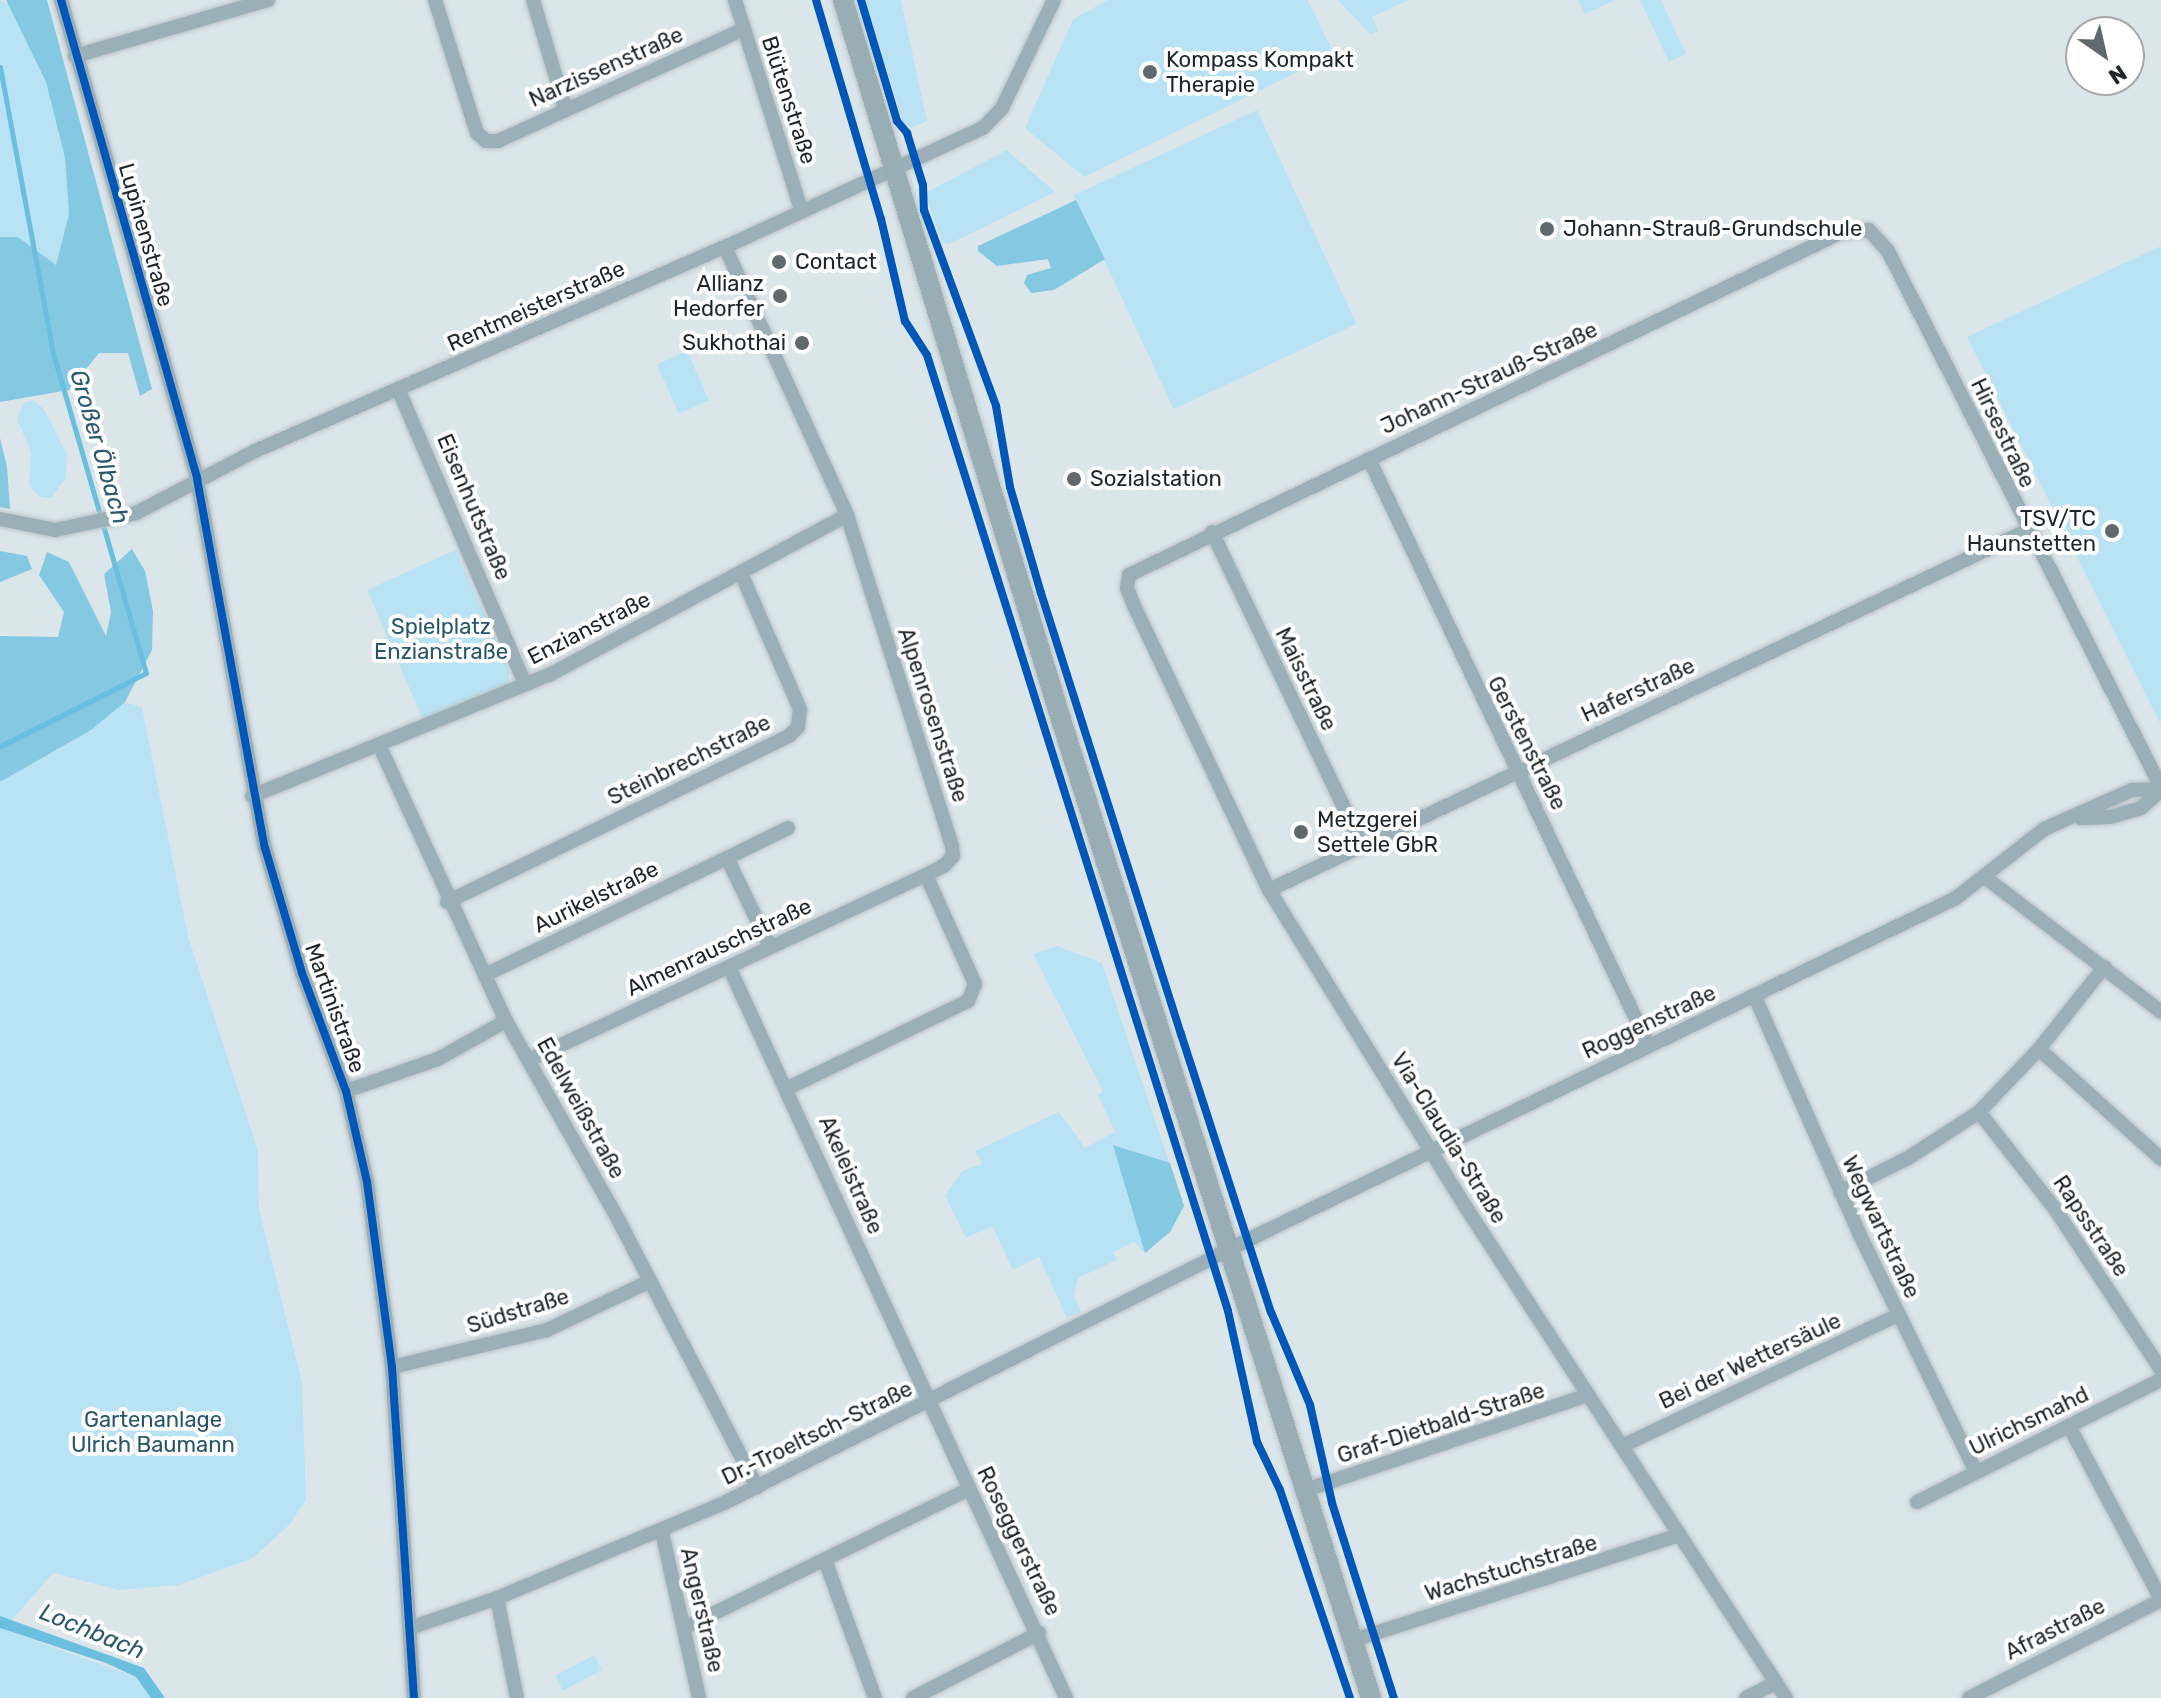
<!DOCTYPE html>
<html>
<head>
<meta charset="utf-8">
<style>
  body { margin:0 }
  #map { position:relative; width:2161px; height:1698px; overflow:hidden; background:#dbe6eb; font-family:Rubik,sans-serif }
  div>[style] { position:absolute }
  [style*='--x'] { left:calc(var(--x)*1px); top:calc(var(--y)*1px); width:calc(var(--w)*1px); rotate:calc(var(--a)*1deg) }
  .green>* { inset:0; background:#b9e3f5; transform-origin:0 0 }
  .forest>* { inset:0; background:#84c8e2 }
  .water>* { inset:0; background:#6abede }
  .stream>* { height:5px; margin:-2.5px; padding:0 2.5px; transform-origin:2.5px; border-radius:2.5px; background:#6abede }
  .roads { filter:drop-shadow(0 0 2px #bbc2c6) drop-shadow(0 0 2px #bbc2c6) }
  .street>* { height:14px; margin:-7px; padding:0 7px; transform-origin:7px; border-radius:7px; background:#9aafb8 }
  .secondary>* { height:20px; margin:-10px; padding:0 10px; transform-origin:10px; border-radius:10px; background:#99adb5 }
  .cycleway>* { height:8px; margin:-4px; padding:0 4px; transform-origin:4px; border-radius:4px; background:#0057b8 }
  .dots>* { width:22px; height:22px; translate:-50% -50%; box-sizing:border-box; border:4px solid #fff; border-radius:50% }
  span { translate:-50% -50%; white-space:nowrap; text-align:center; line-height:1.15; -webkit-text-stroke:8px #fff; paint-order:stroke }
  .poi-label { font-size:22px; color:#1e2529 }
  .left { translate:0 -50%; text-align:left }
  .right { translate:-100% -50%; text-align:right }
  .street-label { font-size:22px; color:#1e2529 }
  .park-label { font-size:22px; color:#285669 }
  .water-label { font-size:24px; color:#2b596d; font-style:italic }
  .north { position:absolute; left:2065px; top:16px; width:80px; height:80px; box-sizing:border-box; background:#fff; border:2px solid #a5a8a9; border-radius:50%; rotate:146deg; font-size:22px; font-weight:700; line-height:32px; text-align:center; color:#1e2529 }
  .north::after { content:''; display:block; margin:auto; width:28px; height:36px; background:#60696d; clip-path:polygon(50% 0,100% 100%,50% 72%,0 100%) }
</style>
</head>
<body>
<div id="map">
  <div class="green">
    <i style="clip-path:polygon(0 0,12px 7px,46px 82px,65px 158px,69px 214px,56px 265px,18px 237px,0 237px)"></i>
    <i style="clip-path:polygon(865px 0,901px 0,927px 121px,911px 128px,903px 122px)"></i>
    <i style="clip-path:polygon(1108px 0,1308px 0,1334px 54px,1084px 177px,1025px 128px,1073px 19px)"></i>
    <i style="clip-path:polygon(1338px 0,1409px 0,1372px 17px,1378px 31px,1370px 34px)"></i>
    <i style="clip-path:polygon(1578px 0,1615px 0,1585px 14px)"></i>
    <i style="clip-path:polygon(1640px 0,1661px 0,1686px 54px,1669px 62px)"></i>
    <i style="left:1257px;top:110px;width:236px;height:202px;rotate:65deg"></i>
    <i style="clip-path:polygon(1007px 150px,1055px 192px,949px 244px,942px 242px,925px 193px)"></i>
    <i style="clip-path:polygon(2161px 246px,2161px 725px,1967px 337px)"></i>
    <i style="left:687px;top:351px;width:54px;height:33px;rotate:66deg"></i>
    <i style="clip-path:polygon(33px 400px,44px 409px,67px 454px,66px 478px,51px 498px,38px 496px,29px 485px,31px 452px,17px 419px,24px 403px)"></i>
    <i style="clip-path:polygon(455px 550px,509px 669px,509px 684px,424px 722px,367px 590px)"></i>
    <i style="clip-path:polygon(125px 702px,142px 707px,188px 936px,258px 1151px,259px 1209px,302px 1382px,306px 1500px,289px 1525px,253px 1558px,179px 1585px,119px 1590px,53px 1573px,11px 1621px,0 1616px,0 782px,91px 730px)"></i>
    <i style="clip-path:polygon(1057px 946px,1102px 963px,1184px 1206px,1170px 1232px,1145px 1253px,1134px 1242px,1113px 1252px,1117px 1260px,1078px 1278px,1074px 1296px,1081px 1312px,1067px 1318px,1039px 1257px,1013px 1270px,992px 1226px,966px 1238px,945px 1196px,962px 1171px,982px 1164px,975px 1151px,1059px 1112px,1085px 1148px,1115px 1132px,1098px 1095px,1103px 1091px,1033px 954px)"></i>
    <i style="clip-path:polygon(0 1628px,136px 1677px,151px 1698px,0 1698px)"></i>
    <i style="left:594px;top:1655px;width:17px;height:44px;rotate:62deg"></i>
  </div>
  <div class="forest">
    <i style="clip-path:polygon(6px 0,47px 0,152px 389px,140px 396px,128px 353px,99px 353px,69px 390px,0 402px,0 237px,18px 237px,56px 265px,69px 214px,65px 158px,46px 82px)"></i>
    <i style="clip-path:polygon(1076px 200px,1105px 259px,1054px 290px,1031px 293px,1024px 283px,1027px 275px,1051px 268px,1048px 259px,997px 266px,978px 251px,978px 246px)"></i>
    <i style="clip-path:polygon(0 438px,7px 467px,10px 509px,0 507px)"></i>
    <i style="clip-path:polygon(132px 549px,145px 571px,153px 611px,152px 650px,125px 702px,91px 730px,0 782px,0 636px,58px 637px,64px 612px,39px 575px,47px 552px,69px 562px,106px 636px,111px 612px,104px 574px)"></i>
    <i style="clip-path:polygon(0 551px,27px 556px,32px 569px,0 582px)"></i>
    <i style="clip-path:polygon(1113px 1145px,1170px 1163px,1184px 1206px,1170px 1232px,1145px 1253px)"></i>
  </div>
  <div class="water">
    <i style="clip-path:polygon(0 1616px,144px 1668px,165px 1698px,151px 1698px,136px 1677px,106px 1663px,0 1628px)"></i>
  </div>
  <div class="stream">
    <i style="--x:0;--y:67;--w:291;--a:79.5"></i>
    <i style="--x:53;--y:353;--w:333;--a:73.8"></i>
    <i style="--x:146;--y:673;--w:163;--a:153.4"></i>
  </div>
  <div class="roads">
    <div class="street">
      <i style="--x:61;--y:0;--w:498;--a:74.1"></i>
      <i style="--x:197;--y:479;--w:375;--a:79.6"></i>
      <i style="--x:265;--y:848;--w:130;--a:73.5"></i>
      <i style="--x:302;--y:973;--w:126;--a:69.6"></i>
      <i style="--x:346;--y:1091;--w:93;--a:77"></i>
      <i style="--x:367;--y:1182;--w:187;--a:82.3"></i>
      <i style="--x:392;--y:1367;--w:332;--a:86.2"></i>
      <i style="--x:435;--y:0;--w:139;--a:72.5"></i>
      <i style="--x:477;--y:133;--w:12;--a:42"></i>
      <i style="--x:486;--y:141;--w:12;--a:0"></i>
      <i style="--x:498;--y:141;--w:270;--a:-24.5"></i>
      <i style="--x:533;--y:0;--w:113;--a:73.5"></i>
      <i style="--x:735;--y:0;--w:222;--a:72.5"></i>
      <i style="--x:75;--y:56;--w:201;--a:-16.2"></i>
      <i style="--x:725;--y:247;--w:294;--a:65.5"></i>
      <i style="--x:847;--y:515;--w:347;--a:72.4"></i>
      <i style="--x:952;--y:846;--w:10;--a:84"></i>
      <i style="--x:953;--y:856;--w:12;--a:132"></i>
      <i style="--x:945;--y:865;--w:21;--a:152"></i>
      <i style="--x:926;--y:875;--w:120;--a:65.8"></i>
      <i style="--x:975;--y:984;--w:18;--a:112"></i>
      <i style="--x:968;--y:1001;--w:200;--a:154.2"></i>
      <i style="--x:399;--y:391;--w:319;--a:66.7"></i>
      <i style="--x:1369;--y:459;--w:650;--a:64.5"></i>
      <i style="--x:0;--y:519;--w:56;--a:11.3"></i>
      <i style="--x:55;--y:530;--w:83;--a:-11.9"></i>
      <i style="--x:136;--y:513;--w:134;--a:-27.5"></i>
      <i style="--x:255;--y:451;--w:524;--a:-23.49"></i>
      <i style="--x:736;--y:242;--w:272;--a:-24.8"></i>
      <i style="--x:983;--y:128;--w:28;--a:-46"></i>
      <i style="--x:1002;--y:108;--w:120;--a:-64.3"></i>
      <i style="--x:1212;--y:532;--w:347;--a:64.4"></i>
      <i style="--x:379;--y:745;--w:304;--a:65.3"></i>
      <i style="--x:506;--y:1021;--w:230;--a:60.5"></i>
      <i style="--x:619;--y:1221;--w:300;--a:62.6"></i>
      <i style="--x:252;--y:796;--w:321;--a:-22.2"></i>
      <i style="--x:549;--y:675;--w:338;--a:-28.2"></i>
      <i style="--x:2080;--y:818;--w:30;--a:-2"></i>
      <i style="--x:2110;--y:817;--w:32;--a:-16"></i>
      <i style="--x:2141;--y:808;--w:27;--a:-42"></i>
      <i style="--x:727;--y:858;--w:68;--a:-26.2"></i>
      <i style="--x:1986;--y:878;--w:220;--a:37.4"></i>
      <i style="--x:1269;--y:890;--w:838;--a:-25.37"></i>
      <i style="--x:447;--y:902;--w:380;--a:-25.9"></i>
      <i style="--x:789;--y:736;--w:13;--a:-45"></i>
      <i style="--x:798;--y:727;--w:18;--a:-84"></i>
      <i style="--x:800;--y:709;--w:148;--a:-113.5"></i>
      <i style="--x:729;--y:967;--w:805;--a:65.25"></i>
      <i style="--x:485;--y:975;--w:269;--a:-25.8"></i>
      <i style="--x:727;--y:858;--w:99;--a:64.2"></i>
      <i style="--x:1755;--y:997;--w:258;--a:66.2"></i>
      <i style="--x:1859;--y:1233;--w:266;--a:63.9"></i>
      <i style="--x:2039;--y:1049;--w:164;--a:42"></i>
      <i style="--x:531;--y:1059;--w:436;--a:-25"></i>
      <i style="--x:346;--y:1091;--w:97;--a:-19.2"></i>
      <i style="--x:438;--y:1059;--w:78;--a:-29.2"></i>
      <i style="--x:1979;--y:1112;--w:123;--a:51.9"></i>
      <i style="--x:2055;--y:1209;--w:193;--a:56.6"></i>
      <i style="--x:1840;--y:1192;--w:76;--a:-26.6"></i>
      <i style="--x:1908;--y:1158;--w:85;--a:-32.9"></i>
      <i style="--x:1979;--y:1112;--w:87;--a:-46.4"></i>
      <i style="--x:2039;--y:1049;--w:105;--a:-51.6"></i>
      <i style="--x:392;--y:1367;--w:159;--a:-13.4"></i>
      <i style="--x:547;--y:1330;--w:114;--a:-25.4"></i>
      <i style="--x:2069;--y:1426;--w:196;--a:62"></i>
      <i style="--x:1622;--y:1446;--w:306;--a:-25.4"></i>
      <i style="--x:1306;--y:1490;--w:298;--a:-18.6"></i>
      <i style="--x:1917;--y:1502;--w:273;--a:-26.6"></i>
      <i style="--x:662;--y:1532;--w:170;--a:77.4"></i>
      <i style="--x:825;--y:1560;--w:147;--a:70.1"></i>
      <i style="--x:497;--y:1598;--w:102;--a:78.7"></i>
      <i style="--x:410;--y:1628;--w:92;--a:-19"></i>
      <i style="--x:497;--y:1598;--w:248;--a:-22.7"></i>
      <i style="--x:726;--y:1502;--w:602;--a:-26.65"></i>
      <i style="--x:1264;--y:1232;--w:768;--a:-25.76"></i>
      <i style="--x:1956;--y:898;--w:112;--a:-38.1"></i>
      <i style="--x:2044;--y:829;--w:96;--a:-23.9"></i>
      <i style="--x:2132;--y:790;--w:29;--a:-2"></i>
      <i style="--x:684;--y:1628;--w:317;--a:-26"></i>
      <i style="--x:1354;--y:1640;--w:342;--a:-17.9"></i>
      <i style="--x:913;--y:1698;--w:142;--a:-27.3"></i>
      <i style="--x:1746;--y:1698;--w:34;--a:-27"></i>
      <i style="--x:1786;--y:1698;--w:587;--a:-123.12"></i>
      <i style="--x:1465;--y:1206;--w:372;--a:-121.8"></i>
      <i style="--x:1269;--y:890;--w:318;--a:-115.4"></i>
      <i style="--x:1133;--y:603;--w:16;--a:-112"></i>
      <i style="--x:1127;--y:588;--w:13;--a:-81"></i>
      <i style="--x:1129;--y:575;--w:789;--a:-25.69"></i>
      <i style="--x:1840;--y:233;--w:29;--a:-6"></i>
      <i style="--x:1869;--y:230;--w:28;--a:48"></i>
      <i style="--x:1888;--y:251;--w:602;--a:63.01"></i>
      <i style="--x:1969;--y:1698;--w:216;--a:-27"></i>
    </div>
    <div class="secondary">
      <i style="--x:843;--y:0;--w:742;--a:73.15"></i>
      <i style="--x:1058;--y:710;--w:1036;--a:72.42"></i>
    </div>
  </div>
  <div class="cycleway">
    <i style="--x:61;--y:0;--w:498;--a:74.1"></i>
    <i style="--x:197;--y:479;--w:375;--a:79.6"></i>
    <i style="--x:265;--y:848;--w:130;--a:73.5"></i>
    <i style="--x:302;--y:973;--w:126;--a:69.6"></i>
    <i style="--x:346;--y:1091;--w:93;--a:77"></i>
    <i style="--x:367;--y:1182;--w:187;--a:82.3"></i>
    <i style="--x:392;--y:1367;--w:332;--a:86.2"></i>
    <i style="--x:816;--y:0;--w:228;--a:73.5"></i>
    <i style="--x:881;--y:219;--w:105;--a:76.8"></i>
    <i style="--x:905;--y:321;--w:40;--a:57.1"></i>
    <i style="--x:927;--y:355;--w:1002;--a:72.52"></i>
    <i style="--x:1228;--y:1311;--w:134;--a:77.5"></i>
    <i style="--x:1257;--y:1442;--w:53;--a:64.4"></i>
    <i style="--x:1280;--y:1490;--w:219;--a:71.4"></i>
    <i style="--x:861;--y:0;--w:126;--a:73.4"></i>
    <i style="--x:897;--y:121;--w:16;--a:50"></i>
    <i style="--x:907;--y:133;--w:54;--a:72.9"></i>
    <i style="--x:923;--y:185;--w:25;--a:88"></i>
    <i style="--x:924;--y:210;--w:209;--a:69.8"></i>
    <i style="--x:996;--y:406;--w:82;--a:80.2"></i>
    <i style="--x:1010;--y:487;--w:110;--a:73.7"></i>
    <i style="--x:1041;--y:593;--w:463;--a:72.4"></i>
    <i style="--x:1181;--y:1034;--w:292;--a:72.1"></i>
    <i style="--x:1271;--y:1312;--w:101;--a:67.2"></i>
    <i style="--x:1310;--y:1405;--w:100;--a:77.3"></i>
    <i style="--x:1332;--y:1503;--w:205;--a:72.4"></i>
  </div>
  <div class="dots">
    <i style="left:1150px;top:72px;background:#60696d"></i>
    <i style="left:1547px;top:229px;background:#60696d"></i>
    <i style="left:779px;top:262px;background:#60696d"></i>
    <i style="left:780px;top:296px;background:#60696d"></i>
    <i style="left:802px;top:343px;background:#60696d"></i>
    <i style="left:1074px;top:479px;background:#60696d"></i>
    <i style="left:2112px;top:531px;background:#60696d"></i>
    <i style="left:1301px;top:832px;background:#60696d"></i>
  </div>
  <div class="poi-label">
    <span class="left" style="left:1166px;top:72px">Kompass Kompakt<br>Therapie</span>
    <span class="left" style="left:1563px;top:229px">Johann-Strauß-Grundschule</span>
    <span class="left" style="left:795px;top:262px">Contact</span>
    <span class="right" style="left:764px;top:296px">Allianz<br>Hedorfer</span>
    <span class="right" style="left:786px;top:343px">Sukhothai</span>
    <span class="left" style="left:1090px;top:479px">Sozialstation</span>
    <span class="right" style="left:2096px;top:531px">TSV/TC<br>Haunstetten</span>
    <span class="left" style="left:1317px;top:832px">Metzgerei<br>Settele GbR</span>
  </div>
  <div class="street-label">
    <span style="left:606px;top:67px;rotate:-24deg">Narzissenstraße</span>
    <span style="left:789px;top:100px;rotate:72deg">Blütenstraße</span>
    <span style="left:146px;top:235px;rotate:74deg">Lupinenstraße</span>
    <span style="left:536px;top:306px;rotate:-24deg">Rentmeisterstraße</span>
    <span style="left:1489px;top:378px;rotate:-25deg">Johann-Strauß-Straße</span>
    <span style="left:2003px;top:433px;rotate:64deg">Hirsestraße</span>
    <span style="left:474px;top:507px;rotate:67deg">Eisenhutstraße</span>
    <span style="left:589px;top:628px;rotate:-27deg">Enzianstraße</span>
    <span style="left:1306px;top:679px;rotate:64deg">Maisstraße</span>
    <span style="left:1638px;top:690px;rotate:-25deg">Haferstraße</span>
    <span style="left:933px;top:715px;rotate:72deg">Alpenrosenstraße</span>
    <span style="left:1527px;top:743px;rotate:63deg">Gerstenstraße</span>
    <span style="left:689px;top:760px;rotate:-26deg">Steinbrechstraße</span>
    <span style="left:596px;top:897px;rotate:-26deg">Aurikelstraße</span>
    <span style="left:719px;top:947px;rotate:-25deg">Almenrauschstraße</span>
    <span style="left:335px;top:1008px;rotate:70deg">Martinistraße</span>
    <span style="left:1649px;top:1022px;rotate:-25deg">Roggenstraße</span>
    <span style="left:581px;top:1108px;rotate:61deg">Edelweißstraße</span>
    <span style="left:1449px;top:1138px;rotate:58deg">Via-Claudia-Straße</span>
    <span style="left:851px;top:1175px;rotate:66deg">Akeleistraße</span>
    <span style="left:2091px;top:1226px;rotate:56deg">Rapsstraße</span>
    <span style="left:1881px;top:1227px;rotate:65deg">Wegwartstraße</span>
    <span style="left:518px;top:1311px;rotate:-17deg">Südstraße</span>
    <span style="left:1750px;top:1361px;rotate:-25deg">Bei der Wettersäule</span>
    <span style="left:2029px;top:1421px;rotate:-26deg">Ulrichsmahd</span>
    <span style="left:1441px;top:1423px;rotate:-18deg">Graf-Dietbald-Straße</span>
    <span style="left:817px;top:1433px;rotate:-26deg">Dr.-Troeltsch-Straße</span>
    <span style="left:1019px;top:1541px;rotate:64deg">Roseggerstraße</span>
    <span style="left:1511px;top:1568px;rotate:-17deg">Wachstuchstraße</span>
    <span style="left:702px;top:1610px;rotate:77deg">Angerstraße</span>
    <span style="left:2055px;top:1629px;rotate:-27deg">Afrastraße</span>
  </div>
  <div class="park-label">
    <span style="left:441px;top:639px">Spielplatz<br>Enzianstraße</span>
    <span style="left:153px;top:1432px">Gartenanlage<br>Ulrich Baumann</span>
  </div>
  <div class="water-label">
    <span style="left:99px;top:447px;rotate:74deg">Großer Ölbach</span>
    <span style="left:92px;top:1632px;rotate:22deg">Lochbach</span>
  </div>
  <div class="north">N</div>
</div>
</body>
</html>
